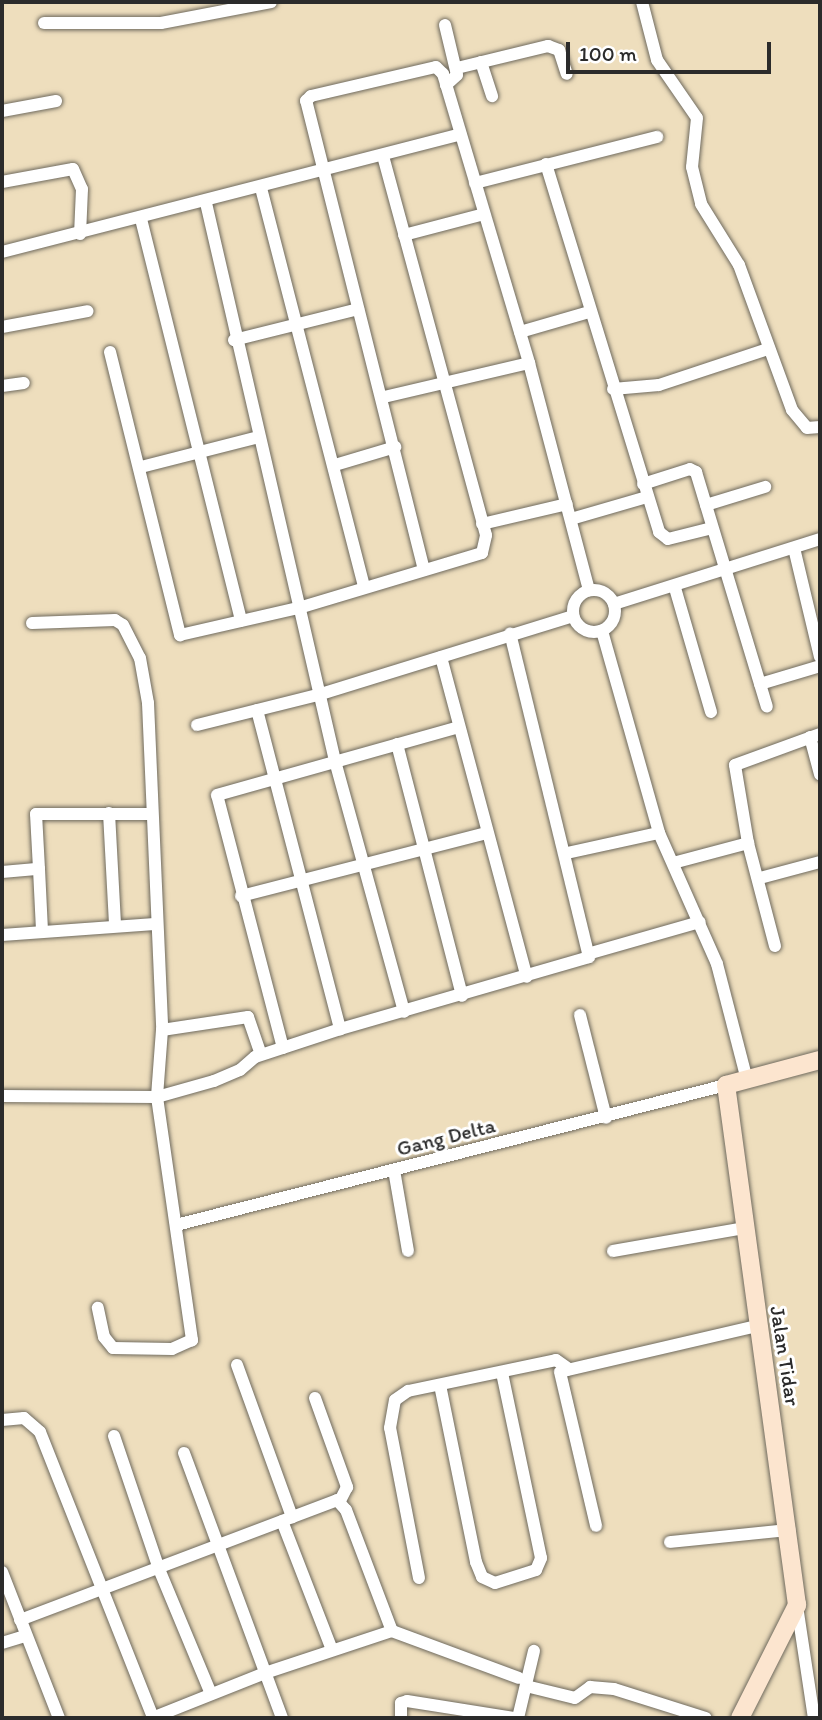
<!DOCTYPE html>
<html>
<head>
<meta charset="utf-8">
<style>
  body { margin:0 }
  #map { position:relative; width:822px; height:1720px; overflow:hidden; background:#eedebd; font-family:Itim,sans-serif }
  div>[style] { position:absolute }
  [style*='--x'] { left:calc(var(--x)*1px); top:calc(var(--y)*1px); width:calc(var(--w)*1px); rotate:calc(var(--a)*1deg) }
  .roads { filter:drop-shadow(0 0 2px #6f6a5e) drop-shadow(0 0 2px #6f6a5e) }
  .minor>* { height:12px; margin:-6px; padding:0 6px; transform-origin:6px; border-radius:6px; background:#fff }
  .minor>.ring { margin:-6px; padding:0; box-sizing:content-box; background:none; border:12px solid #fff; border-radius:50% }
  .secondary>* { height:18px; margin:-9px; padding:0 9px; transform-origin:9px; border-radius:9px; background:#fce5cf }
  span { translate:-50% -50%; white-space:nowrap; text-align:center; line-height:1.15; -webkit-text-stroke:6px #fff; paint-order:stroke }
  .street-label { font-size:21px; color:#2b2b2b }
  .frame { position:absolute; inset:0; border:4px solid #2b2b2b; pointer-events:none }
  .scale { position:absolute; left:566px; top:42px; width:205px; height:32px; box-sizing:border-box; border:4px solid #2b2b2b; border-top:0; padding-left:9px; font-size:21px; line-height:24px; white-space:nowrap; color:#2b2b2b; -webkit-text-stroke:5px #fff; paint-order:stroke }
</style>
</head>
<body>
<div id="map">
  <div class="roads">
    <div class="minor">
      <i style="--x:642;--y:2;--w:60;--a:75.5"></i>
      <i style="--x:657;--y:60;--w:70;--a:55.4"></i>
      <i style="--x:697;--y:118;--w:49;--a:95.8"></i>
      <i style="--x:692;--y:167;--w:38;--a:76"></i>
      <i style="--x:701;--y:204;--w:72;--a:58.1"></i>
      <i style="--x:739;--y:265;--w:154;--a:69.9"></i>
      <i style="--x:792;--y:410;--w:23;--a:50"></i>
      <i style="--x:807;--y:428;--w:13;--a:-4"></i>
      <i style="--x:44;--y:23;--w:117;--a:0"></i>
      <i style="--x:161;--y:23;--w:112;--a:-10.8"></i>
      <i style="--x:445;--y:25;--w:51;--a:76.5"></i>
      <i style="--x:457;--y:75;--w:15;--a:138"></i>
      <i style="--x:481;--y:62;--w:36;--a:72"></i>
      <i style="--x:457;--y:68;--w:94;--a:-13.6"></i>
      <i style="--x:548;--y:46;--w:12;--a:20"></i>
      <i style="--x:559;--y:50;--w:25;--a:72"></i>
      <i style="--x:2;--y:111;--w:55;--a:-10.5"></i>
      <i style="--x:546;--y:164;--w:385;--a:72.9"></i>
      <i style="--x:659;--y:532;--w:11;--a:38"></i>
      <i style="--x:668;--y:539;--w:45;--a:-14"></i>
      <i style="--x:2;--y:182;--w:72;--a:-10.4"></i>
      <i style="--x:73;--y:169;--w:22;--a:66"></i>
      <i style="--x:82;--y:189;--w:45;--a:92.5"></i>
      <i style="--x:475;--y:183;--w:188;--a:-14.2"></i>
      <i style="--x:261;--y:188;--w:410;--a:75.5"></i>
      <i style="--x:206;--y:203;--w:573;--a:76.98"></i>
      <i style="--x:335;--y:761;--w:260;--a:74.6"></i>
      <i style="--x:141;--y:219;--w:414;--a:76"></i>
      <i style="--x:404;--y:235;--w:83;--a:-14.7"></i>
      <i style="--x:2;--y:252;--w:473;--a:-14.4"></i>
      <i style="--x:2;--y:327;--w:87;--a:-10.5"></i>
      <i style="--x:520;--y:332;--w:72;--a:-16.2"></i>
      <i style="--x:234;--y:340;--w:128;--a:-14"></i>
      <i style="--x:110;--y:352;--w:292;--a:76.1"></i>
      <i style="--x:180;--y:635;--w:125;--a:-12.9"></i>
      <i style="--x:302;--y:607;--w:188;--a:-16.7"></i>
      <i style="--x:482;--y:553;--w:18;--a:-77"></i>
      <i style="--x:486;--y:535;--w:392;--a:-105.2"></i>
      <i style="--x:2;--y:386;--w:22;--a:-8"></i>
      <i style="--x:613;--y:389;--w:46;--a:-5"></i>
      <i style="--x:659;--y:385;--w:115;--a:-18.3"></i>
      <i style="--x:384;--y:397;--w:149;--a:-13.2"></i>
      <i style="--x:335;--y:465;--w:63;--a:-16.7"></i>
      <i style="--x:141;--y:467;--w:122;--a:-14.3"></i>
      <i style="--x:643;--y:484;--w:49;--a:-17.7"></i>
      <i style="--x:690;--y:469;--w:7;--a:27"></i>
      <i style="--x:696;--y:472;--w:245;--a:73.2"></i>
      <i style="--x:706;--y:505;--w:62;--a:-17"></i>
      <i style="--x:571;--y:519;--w:79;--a:-16.1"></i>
      <i style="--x:482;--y:524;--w:87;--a:-13.2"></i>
      <i style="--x:794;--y:548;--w:112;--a:76.6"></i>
      <i style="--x:424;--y:570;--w:484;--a:-104.1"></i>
      <i style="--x:306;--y:101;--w:7;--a:-45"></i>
      <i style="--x:311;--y:96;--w:128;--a:-13.1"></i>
      <i style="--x:436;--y:67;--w:10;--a:45"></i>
      <i style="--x:443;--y:74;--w:302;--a:73.4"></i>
      <i style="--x:529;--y:363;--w:235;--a:75.2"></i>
      <i style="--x:675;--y:588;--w:129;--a:73.8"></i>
      <i class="ring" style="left:573px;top:590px;width:30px;height:30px"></i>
      <i style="--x:614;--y:604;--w:216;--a:-17.5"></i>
      <i style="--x:32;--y:623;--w:83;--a:-2.1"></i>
      <i style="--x:115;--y:620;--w:9;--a:32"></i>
      <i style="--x:123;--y:625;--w:37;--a:63"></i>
      <i style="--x:140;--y:658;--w:46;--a:79.9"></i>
      <i style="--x:148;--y:703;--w:327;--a:87.5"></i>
      <i style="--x:162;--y:1030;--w:67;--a:94.3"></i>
      <i style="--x:157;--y:1097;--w:246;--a:81.8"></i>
      <i style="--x:192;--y:1340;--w:22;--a:156"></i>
      <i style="--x:172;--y:1349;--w:59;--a:-179"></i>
      <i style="--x:113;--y:1348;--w:14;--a:-129"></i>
      <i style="--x:104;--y:1337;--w:30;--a:-102"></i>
      <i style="--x:602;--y:631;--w:210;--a:74.2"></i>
      <i style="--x:659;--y:833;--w:143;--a:66.1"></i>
      <i style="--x:717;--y:964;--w:120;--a:75.5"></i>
      <i style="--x:441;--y:657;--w:331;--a:75"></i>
      <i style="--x:760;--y:684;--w:63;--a:-16.7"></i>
      <i style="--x:257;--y:710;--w:330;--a:75.4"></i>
      <i style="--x:197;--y:725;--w:128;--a:-14"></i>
      <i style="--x:321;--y:694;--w:264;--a:-17.2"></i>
      <i style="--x:810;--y:737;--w:39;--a:75"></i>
      <i style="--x:397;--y:744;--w:260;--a:75.5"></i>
      <i style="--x:109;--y:813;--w:112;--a:86.9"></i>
      <i style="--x:567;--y:853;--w:94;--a:-12.3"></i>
      <i style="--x:673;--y:863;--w:78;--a:-14.9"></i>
      <i style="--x:39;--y:869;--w:55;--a:-93.1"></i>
      <i style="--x:36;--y:814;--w:115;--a:0"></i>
      <i style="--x:2;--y:872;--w:37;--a:-5"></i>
      <i style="--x:39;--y:869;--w:62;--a:87.2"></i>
      <i style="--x:760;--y:878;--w:62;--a:-14.9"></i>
      <i style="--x:241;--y:896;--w:254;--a:-14.4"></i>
      <i style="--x:2;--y:935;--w:153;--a:-4.1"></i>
      <i style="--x:775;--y:946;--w:106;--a:-104.7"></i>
      <i style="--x:748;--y:843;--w:79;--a:-99.5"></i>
      <i style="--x:735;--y:765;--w:90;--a:-20"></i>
      <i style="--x:591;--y:953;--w:113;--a:-15.9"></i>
      <i style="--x:580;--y:1015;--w:106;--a:75.8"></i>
      <i style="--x:162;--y:1030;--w:87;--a:-8.6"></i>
      <i style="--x:248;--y:1017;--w:39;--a:71"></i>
      <i style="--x:283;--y:1048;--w:261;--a:-104.6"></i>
      <i style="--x:217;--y:795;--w:251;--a:-15.7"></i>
      <i style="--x:2;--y:1096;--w:155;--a:0.4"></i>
      <i style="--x:157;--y:1097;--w:59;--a:-15.7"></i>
      <i style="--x:214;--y:1081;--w:28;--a:-23"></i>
      <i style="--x:240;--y:1070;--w:20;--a:-41"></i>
      <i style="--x:255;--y:1057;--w:89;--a:-18.2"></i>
      <i style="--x:340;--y:1029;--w:259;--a:-16.1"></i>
      <i style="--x:589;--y:957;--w:333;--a:-103.7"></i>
      <i style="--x:394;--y:1170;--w:82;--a:80.2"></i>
      <i style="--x:176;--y:1225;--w:568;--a:-14.28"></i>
      <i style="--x:613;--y:1251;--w:134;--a:-9.9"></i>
      <i style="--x:237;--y:1365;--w:162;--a:70.1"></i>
      <i style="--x:563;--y:1371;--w:199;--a:-13.1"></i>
      <i style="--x:560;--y:1372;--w:158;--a:76.8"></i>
      <i style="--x:440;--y:1385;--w:181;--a:78.5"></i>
      <i style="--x:476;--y:1562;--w:16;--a:68"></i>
      <i style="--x:482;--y:1577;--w:14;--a:25"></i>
      <i style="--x:495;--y:1583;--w:43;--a:-17.6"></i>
      <i style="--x:536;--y:1570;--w:13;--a:-67"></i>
      <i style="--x:541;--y:1558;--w:189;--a:-101.9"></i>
      <i style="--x:315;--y:1398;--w:95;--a:70.2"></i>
      <i style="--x:347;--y:1487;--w:16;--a:117"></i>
      <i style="--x:2;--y:1420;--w:22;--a:-5"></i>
      <i style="--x:24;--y:1418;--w:21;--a:41"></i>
      <i style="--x:40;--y:1432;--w:308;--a:68.4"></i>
      <i style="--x:114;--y:1436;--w:140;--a:71.3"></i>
      <i style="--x:159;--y:1569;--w:135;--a:67.4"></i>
      <i style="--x:184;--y:1453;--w:283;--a:69.7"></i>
      <i style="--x:282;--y:1521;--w:138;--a:68.8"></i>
      <i style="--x:670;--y:1542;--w:120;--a:-5.8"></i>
      <i style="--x:2;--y:1572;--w:157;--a:68.7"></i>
      <i style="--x:419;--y:1578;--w:153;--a:-100.9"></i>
      <i style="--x:390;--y:1428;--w:28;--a:-80"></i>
      <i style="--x:395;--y:1400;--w:16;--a:-35"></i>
      <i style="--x:408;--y:1391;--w:151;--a:-11.8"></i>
      <i style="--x:556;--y:1360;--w:16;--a:35"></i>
      <i style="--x:569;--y:1369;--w:9;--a:162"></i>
      <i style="--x:797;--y:1606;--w:113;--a:81.4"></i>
      <i style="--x:20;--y:1620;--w:339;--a:-20.7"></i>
      <i style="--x:337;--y:1500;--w:13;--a:48"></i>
      <i style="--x:346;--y:1510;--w:129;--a:69.2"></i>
      <i style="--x:2;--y:1643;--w:24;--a:-17"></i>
      <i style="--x:526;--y:1686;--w:50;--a:13.8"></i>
      <i style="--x:575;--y:1698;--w:19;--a:-36"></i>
      <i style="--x:590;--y:1687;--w:24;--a:5"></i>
      <i style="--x:614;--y:1689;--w:96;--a:17.5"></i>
      <i style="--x:152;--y:1718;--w:122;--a:-21.7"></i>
      <i style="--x:265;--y:1673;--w:134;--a:-18.3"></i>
      <i style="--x:392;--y:1631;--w:135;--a:20.3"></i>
      <i style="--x:401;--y:1718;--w:15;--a:-90"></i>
      <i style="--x:401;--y:1703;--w:6;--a:-18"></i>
      <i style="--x:407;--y:1701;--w:108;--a:9"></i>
      <i style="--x:518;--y:1718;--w:69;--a:-76.6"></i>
    </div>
    <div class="secondary">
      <i style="--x:740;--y:1718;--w:127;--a:-63.2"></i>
      <i style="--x:797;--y:1605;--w:525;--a:-97.77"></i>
      <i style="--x:726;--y:1085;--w:97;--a:-14.9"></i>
    </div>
  </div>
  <div class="street-label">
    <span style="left:446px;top:1137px;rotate:-14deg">Gang Delta</span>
    <span style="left:785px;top:1356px;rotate:81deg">Jalan Tidar</span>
  </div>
  <div class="frame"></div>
  <div class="scale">100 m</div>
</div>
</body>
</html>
